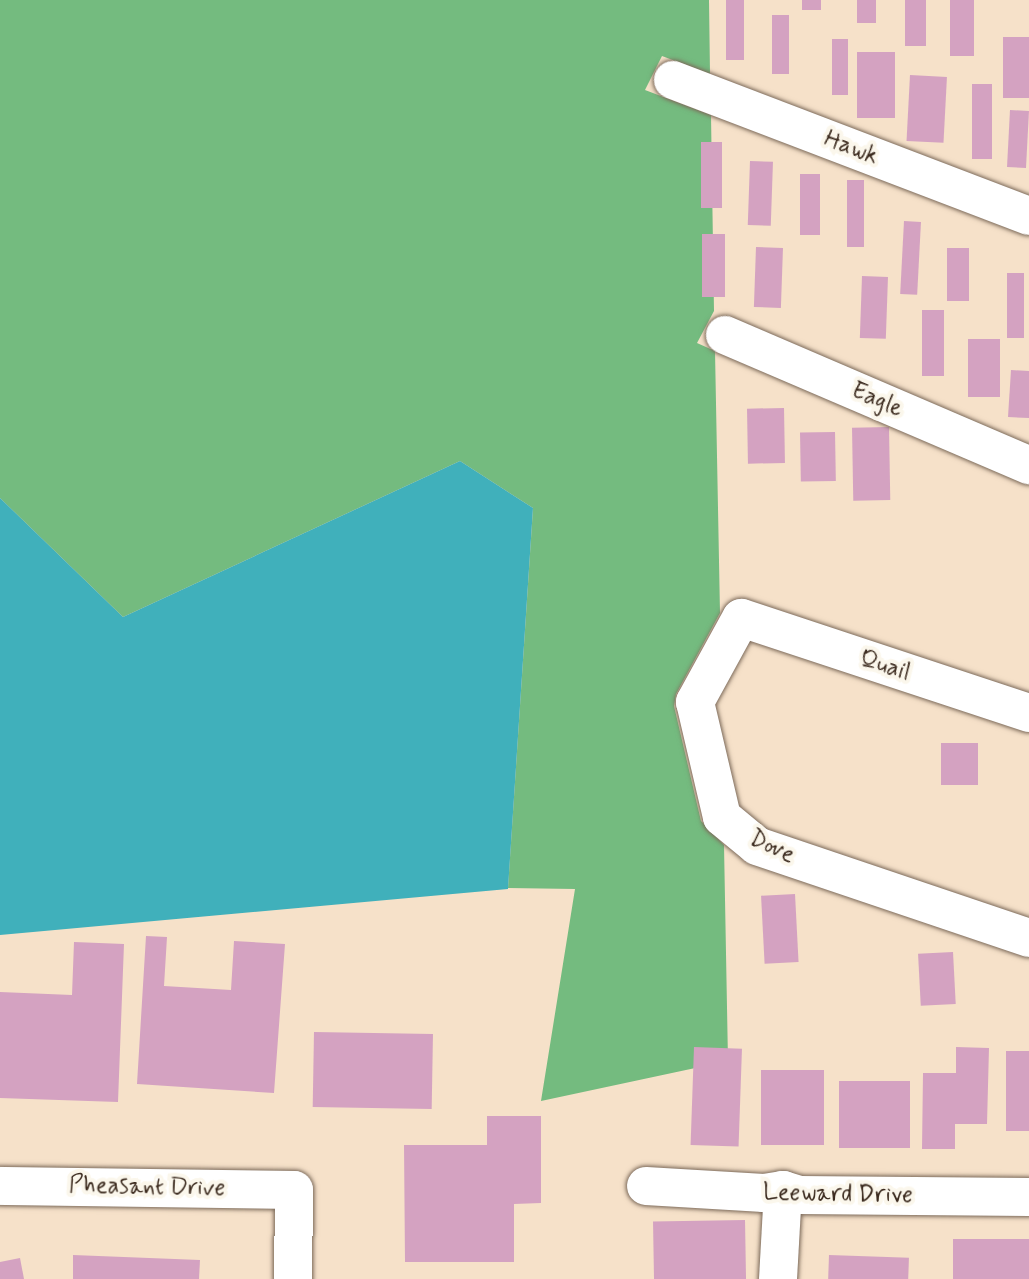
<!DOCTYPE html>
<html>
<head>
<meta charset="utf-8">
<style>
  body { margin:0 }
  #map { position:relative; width:1029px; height:1279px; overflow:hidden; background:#f6e1c9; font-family:Mynerve,sans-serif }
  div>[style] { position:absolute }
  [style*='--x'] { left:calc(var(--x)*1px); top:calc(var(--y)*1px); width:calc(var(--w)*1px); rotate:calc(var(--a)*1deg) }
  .forest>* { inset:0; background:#74bb7f }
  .water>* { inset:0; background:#40b0bb }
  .building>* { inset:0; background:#d4a2c1; transform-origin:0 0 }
  .roads { filter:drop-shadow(0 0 2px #7c6a5a) drop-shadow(0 0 2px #7c6a5a) }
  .minor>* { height:38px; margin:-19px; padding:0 19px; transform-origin:19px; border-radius:19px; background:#fff }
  span { translate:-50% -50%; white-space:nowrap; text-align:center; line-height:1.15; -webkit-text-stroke:8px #fbf7ec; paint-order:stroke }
  .street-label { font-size:24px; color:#3b2a1e }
</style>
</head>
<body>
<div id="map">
  <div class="forest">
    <i style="clip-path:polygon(0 0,709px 0,710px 74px,662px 56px,645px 90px,711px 115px,714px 311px,697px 343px,715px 351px,720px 613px,676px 694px,674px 706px,701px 821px,724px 845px,728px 1061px,541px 1101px,575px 889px,508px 888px,533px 508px,460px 461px,123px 617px,0 498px)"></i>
  </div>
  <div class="water">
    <i style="clip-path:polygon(460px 461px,533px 508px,508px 889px,0 935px,0 498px,123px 617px)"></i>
  </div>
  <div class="building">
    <i style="left:726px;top:0;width:18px;height:60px"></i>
    <i style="left:802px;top:0;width:19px;height:10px"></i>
    <i style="left:857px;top:0;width:19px;height:23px"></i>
    <i style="left:905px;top:0;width:21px;height:46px"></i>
    <i style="left:950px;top:0;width:24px;height:56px"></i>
    <i style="left:772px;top:15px;width:17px;height:59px"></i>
    <i style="left:1029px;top:37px;width:61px;height:26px;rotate:90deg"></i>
    <i style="left:832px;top:39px;width:16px;height:56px"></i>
    <i style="left:857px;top:52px;width:38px;height:66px"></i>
    <i style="left:910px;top:75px;width:37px;height:66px;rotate:3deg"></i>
    <i style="left:972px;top:84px;width:20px;height:75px"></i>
    <i style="left:1010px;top:110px;width:19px;height:57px;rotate:3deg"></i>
    <i style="left:701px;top:142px;width:21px;height:66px"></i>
    <i style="left:750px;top:161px;width:23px;height:64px;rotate:2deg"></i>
    <i style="left:800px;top:174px;width:20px;height:61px"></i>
    <i style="left:847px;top:180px;width:17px;height:67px"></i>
    <i style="left:904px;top:221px;width:17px;height:73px;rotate:3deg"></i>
    <i style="left:702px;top:234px;width:23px;height:63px"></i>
    <i style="left:756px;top:247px;width:27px;height:60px;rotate:2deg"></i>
    <i style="left:947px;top:248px;width:22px;height:53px"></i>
    <i style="left:1007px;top:273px;width:17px;height:65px"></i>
    <i style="left:862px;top:276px;width:26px;height:62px;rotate:2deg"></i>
    <i style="left:922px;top:310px;width:22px;height:66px"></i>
    <i style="left:1000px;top:339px;width:58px;height:32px;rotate:90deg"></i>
    <i style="clip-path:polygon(1011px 370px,1029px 371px,1029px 418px,1008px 417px)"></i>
    <i style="left:784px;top:408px;width:55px;height:37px;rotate:89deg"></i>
    <i style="left:889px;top:427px;width:73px;height:37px;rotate:89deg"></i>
    <i style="left:835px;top:432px;width:49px;height:35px;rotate:89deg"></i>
    <i style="left:941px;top:743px;width:37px;height:42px"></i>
    <i style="left:795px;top:894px;width:68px;height:34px;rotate:87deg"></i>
    <i style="clip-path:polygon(146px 936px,167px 937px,164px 986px,231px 990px,234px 941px,285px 944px,274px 1093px,137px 1084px)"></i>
    <i style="clip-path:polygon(74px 942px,124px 944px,118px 1102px,0 1098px,0 992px,72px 995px)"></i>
    <i style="left:953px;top:952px;width:52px;height:35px;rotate:87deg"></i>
    <i style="left:314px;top:1032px;width:119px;height:75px;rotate:1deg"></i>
    <i style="left:694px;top:1047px;width:48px;height:98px;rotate:2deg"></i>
    <i style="clip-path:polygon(956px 1047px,989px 1048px,987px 1124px,955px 1124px,955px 1149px,922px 1149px,923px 1073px,956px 1073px)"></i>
    <i style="left:1006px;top:1051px;width:23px;height:80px"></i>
    <i style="left:761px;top:1070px;width:63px;height:75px"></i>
    <i style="left:839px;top:1081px;width:71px;height:67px"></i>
    <i style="clip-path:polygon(487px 1116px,541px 1116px,541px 1203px,514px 1204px,514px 1262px,405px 1262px,404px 1145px,487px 1145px)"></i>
    <i style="left:745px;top:1220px;width:59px;height:92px;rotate:89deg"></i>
    <i style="left:1029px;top:1239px;width:40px;height:76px;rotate:90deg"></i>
    <i style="clip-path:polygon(73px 1255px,200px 1260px,199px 1279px,73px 1279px)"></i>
    <i style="left:829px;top:1255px;width:80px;height:24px;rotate:2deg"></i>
    <i style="clip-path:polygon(20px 1258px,24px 1279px,0 1279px,0 1262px)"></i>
  </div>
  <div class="roads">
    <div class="minor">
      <i style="--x:673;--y:80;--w:381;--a:20.9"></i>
      <i style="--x:725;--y:335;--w:331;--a:23.2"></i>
      <i style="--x:1029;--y:713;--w:303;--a:-161.7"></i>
      <i style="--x:741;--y:618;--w:96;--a:118.7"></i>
      <i style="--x:695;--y:702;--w:118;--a:76.8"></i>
      <i style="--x:722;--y:817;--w:45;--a:39.6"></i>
      <i style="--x:757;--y:846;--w:287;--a:18.7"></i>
      <i style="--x:0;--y:1186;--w:294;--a:0.8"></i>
      <i style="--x:294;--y:1190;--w:89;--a:90.6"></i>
      <i style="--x:646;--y:1186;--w:118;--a:3.4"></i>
      <i style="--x:764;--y:1193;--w:19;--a:-9"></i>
      <i style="--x:783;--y:1190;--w:17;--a:17"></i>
      <i style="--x:799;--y:1195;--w:230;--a:0.5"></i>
      <i style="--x:778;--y:1279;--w:89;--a:-86.8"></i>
    </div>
  </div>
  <div class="street-label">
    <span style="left:851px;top:148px;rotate:21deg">Hawk</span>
    <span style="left:877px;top:400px;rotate:23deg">Eagle</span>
    <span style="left:885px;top:666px;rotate:18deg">Quail</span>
    <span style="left:772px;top:847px;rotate:25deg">Dove</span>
    <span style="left:147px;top:1187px;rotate:1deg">Pheasant Drive</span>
    <span style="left:838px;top:1194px;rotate:1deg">Leeward Drive</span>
  </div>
</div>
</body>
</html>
